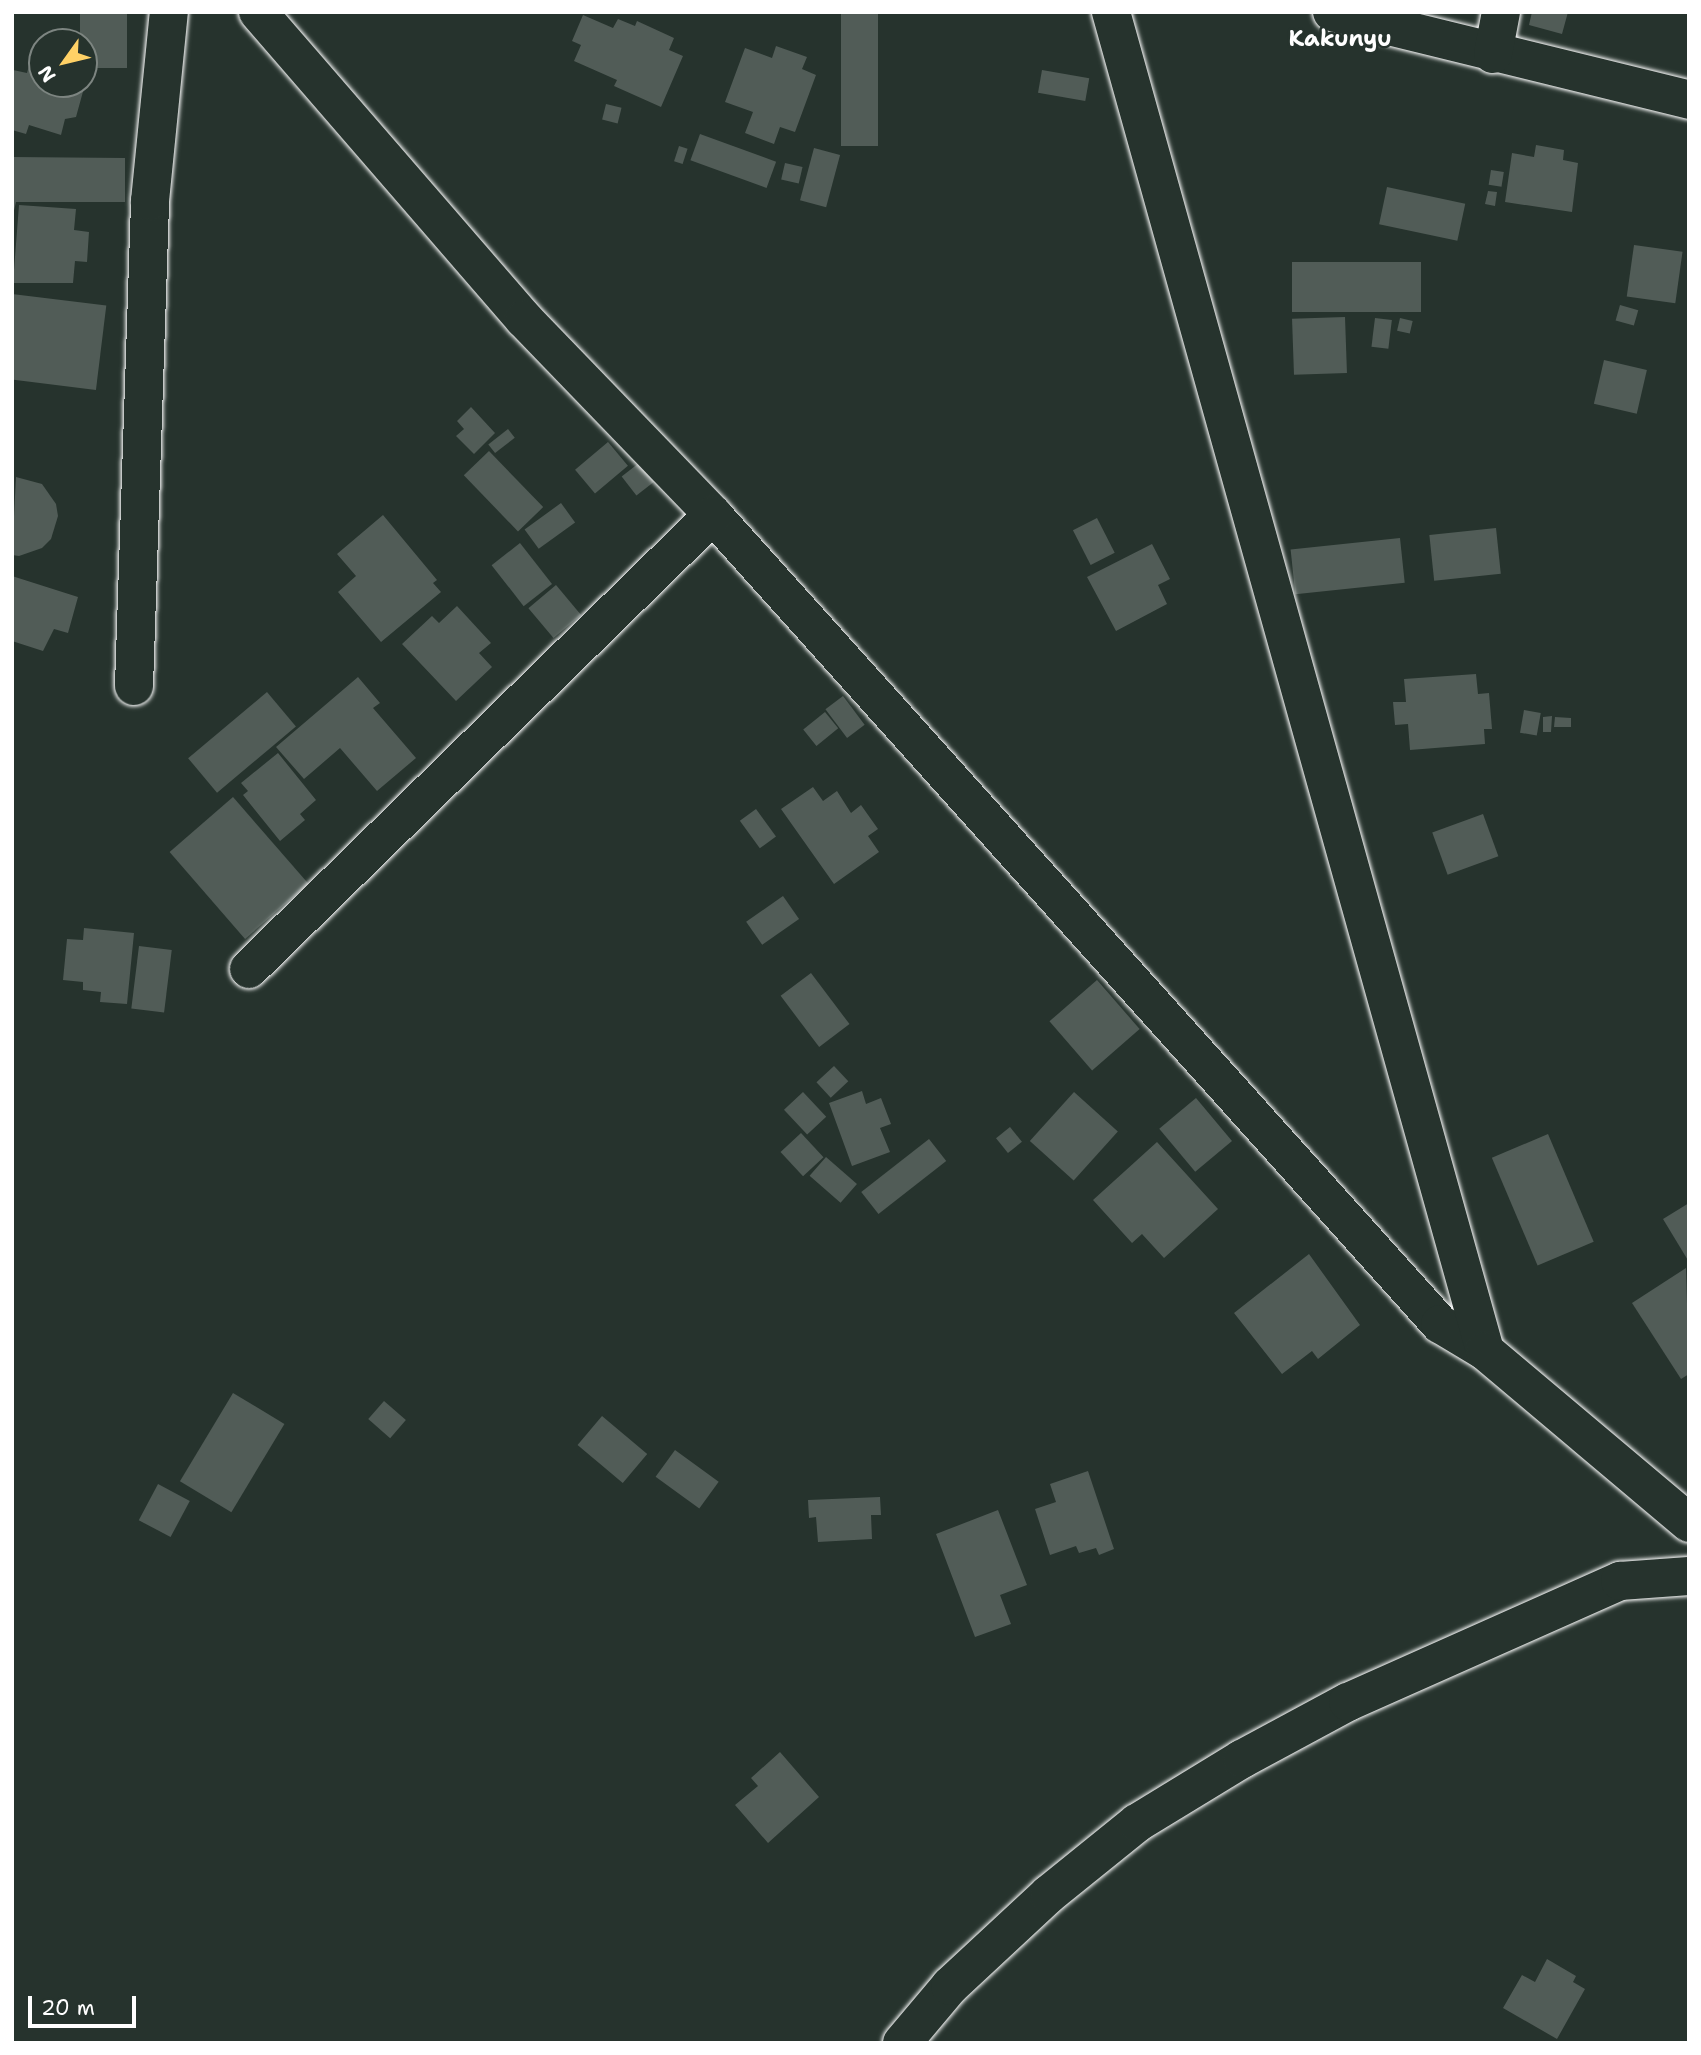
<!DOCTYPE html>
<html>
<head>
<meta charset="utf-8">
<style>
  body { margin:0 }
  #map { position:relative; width:1701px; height:2055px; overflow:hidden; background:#26332d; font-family:"Shantell Sans",sans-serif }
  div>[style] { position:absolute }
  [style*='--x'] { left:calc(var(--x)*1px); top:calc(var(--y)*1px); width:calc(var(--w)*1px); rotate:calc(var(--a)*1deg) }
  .building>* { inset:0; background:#515c57; transform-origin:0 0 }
  .roads { filter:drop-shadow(0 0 2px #fff) drop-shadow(0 0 2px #fff) }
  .minor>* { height:38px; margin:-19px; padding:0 19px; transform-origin:19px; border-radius:19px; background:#26332d }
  span { translate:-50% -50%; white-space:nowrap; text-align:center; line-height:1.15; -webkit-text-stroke:5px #26332d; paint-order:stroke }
  .quarter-label { font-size:23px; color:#fff; font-weight:700 }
  .frame { position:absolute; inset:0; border:14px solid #fff; pointer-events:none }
  .north { position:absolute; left:28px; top:28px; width:70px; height:70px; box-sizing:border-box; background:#26332d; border:2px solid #7d8581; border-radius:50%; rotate:236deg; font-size:19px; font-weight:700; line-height:28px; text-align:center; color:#fff }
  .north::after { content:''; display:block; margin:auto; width:24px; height:32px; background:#ffd166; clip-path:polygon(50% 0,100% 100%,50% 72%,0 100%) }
  .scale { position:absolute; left:28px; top:1996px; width:108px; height:32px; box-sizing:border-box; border:4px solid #fff; border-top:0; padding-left:9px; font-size:21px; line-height:24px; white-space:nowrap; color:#fff; -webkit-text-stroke:5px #26332d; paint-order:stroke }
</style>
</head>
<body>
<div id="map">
  <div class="building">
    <i style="left:80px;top:12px;width:47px;height:56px"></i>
    <i style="left:841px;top:12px;width:37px;height:134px"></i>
    <i style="clip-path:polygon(1532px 12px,1568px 12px,1562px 34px,1529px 25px)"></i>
    <i style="clip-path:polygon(583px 15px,613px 28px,618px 19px,635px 26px,637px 21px,674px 38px,669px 50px,683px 56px,661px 107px,614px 86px,617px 80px,574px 61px,581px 45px,572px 41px)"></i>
    <i style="clip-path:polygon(776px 46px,807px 57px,802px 69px,816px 75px,795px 132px,780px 127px,774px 144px,745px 133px,753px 112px,725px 102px,745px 48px,772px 58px)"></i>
    <i style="clip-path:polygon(32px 54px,42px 57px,42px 84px,84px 88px,76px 117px,65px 119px,61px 135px,29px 125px,26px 134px,12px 130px,12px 74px,13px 70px,27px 73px)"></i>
    <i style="left:1042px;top:70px;width:48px;height:23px;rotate:10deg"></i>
    <i style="left:606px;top:104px;width:16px;height:16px;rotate:14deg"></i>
    <i style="left:700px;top:134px;width:81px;height:28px;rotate:20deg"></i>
    <i style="clip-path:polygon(1536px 145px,1564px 150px,1563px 160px,1578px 163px,1572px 212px,1505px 202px,1512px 153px,1534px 157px)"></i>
    <i style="left:679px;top:146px;width:9px;height:16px;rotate:18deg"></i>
    <i style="left:814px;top:148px;width:27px;height:54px;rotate:15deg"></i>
    <i style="clip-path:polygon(12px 157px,125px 158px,125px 202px,16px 202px,12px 219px)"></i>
    <i style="left:785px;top:163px;width:18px;height:17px;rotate:13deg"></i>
    <i style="left:1491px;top:170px;width:13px;height:15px;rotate:9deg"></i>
    <i style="left:1387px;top:187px;width:80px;height:38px;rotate:12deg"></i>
    <i style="clip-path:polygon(1488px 191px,1497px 192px,1495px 206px,1485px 204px)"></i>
    <i style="clip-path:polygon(19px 205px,76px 209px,74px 230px,89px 232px,87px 262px,75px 261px,73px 283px,13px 283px)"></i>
    <i style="left:1634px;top:245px;width:49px;height:52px;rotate:8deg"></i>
    <i style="left:1292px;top:262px;width:129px;height:50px"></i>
    <i style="left:12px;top:294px;width:95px;height:85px;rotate:7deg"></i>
    <i style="left:1620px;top:305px;width:19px;height:16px;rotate:16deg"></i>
    <i style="left:1345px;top:317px;width:56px;height:53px;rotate:88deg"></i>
    <i style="left:1375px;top:318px;width:17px;height:29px;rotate:7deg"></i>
    <i style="left:1400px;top:318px;width:13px;height:13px;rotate:13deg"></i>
    <i style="left:1604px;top:360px;width:44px;height:45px;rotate:13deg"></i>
    <i style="clip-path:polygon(471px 407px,495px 433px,474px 454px,456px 436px,464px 429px,457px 421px)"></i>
    <i style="left:508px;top:429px;width:11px;height:25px;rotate:52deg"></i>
    <i style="left:608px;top:442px;width:31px;height:43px;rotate:50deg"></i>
    <i style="left:489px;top:451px;width:78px;height:35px;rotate:46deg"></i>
    <i style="left:639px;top:463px;width:24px;height:22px;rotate:52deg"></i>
    <i style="clip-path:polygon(16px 477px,42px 484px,56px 504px,58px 516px,51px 539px,42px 548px,19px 556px,12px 555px)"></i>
    <i style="left:561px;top:503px;width:24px;height:45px;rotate:54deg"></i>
    <i style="clip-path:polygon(383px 515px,437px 580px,433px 583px,441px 592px,381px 642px,338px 592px,356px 576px,337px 554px)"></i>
    <i style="left:1097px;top:518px;width:39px;height:27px;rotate:63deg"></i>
    <i style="left:1496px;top:528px;width:46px;height:67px;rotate:84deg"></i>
    <i style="left:1400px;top:538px;width:45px;height:110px;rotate:84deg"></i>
    <i style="left:520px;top:543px;width:52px;height:36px;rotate:52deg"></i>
    <i style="clip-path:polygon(1152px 544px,1170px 579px,1158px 585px,1167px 604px,1116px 631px,1087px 577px)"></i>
    <i style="clip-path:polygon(12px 576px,78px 597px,68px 633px,54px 629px,43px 651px,12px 641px)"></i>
    <i style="left:556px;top:585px;width:39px;height:36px;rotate:50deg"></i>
    <i style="clip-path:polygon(457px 606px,491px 643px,479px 653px,492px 667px,456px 701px,402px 644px,432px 616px,439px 623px)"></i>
    <i style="clip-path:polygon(1476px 674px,1478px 694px,1489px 693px,1492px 729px,1484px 729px,1485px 744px,1410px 750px,1408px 724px,1395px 725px,1393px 702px,1406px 702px,1404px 679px)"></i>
    <i style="clip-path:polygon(358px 677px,380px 703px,373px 708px,416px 758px,377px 791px,340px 748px,304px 779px,276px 747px)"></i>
    <i style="left:267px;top:692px;width:45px;height:103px;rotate:50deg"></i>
    <i style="left:843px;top:696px;width:36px;height:22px;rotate:53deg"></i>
    <i style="left:1524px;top:710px;width:17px;height:23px;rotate:10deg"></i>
    <i style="left:825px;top:712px;width:21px;height:28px;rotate:51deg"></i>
    <i style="clip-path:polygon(1552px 716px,1551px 732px,1543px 732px,1543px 717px)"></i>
    <i style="clip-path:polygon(1555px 717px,1571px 718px,1571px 727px,1554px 727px)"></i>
    <i style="clip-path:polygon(278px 753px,316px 800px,300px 814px,305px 820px,280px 841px,243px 795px,248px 791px,241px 783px)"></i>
    <i style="clip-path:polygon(813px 787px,823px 801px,837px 791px,851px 813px,861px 805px,878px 829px,868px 836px,879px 852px,834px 884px,781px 809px)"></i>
    <i style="left:233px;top:797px;width:115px;height:84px;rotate:49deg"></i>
    <i style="left:756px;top:809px;width:34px;height:20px;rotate:54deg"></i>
    <i style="left:1483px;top:814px;width:45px;height:54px;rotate:70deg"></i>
    <i style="left:783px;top:896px;width:28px;height:45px;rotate:55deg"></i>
    <i style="clip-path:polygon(84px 928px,134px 933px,127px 1004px,100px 1002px,101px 992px,83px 990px,83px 982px,63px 980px,67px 939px,83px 940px)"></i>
    <i style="left:139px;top:946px;width:33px;height:63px;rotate:7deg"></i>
    <i style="left:811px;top:973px;width:64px;height:38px;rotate:53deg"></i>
    <i style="left:1097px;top:980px;width:65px;height:63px;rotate:49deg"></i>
    <i style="left:834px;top:1066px;width:21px;height:24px;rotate:47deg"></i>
    <i style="clip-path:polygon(862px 1091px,866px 1104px,881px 1098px,891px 1124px,880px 1128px,890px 1152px,852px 1166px,829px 1103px)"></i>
    <i style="left:803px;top:1092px;width:34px;height:26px;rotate:47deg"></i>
    <i style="left:1074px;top:1092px;width:59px;height:66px;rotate:42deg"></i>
    <i style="left:1196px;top:1098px;width:56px;height:48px;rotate:50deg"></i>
    <i style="left:1010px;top:1127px;width:19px;height:18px;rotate:51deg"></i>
    <i style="left:801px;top:1133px;width:33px;height:28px;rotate:47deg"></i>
    <i style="left:1548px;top:1134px;width:117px;height:61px;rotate:67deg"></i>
    <i style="left:929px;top:1139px;width:28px;height:86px;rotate:52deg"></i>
    <i style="clip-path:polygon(1157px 1142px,1218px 1209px,1164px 1258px,1142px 1234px,1132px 1243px,1093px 1200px)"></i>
    <i style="left:826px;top:1157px;width:41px;height:25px;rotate:41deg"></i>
    <i style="clip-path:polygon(1689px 1203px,1689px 1262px,1663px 1219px)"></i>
    <i style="clip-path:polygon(1309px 1254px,1360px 1325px,1318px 1359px,1312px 1351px,1282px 1374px,1234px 1313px)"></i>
    <i style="clip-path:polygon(1686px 1268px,1689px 1374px,1681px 1379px,1632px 1303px)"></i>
    <i style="left:233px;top:1393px;width:60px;height:103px;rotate:31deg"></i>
    <i style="left:384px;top:1401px;width:29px;height:24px;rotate:41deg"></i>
    <i style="left:602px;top:1416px;width:59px;height:38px;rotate:40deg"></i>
    <i style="left:675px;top:1450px;width:54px;height:33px;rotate:36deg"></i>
    <i style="clip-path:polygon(1088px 1471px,1114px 1549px,1099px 1555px,1096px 1548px,1079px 1553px,1076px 1546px,1050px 1555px,1035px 1509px,1056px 1502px,1050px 1484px)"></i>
    <i style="left:158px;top:1484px;width:36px;height:41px;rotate:28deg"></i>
    <i style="clip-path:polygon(880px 1497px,881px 1515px,871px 1515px,872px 1539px,818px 1542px,816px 1517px,809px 1518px,808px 1500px)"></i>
    <i style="clip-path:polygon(998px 1510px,1027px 1585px,1000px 1595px,1011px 1624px,975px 1637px,936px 1534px)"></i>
    <i style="clip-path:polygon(780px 1752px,819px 1797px,768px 1843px,735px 1805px,758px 1786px,751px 1778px)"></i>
    <i style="clip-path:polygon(1547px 1959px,1576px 1976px,1573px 1982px,1585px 1989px,1557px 2039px,1503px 2008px,1522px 1975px,1535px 1982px)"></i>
  </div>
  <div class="roads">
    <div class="minor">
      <i style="--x:258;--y:12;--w:406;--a:49.1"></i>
      <i style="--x:524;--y:319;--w:272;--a:46"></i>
      <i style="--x:713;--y:515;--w:1088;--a:48.06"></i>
      <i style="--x:1440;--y:1324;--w:52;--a:31"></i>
      <i style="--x:1111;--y:12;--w:1390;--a:74.39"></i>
      <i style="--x:1485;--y:1351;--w:267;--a:40.1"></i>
      <i style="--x:1332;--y:12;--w:368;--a:13.8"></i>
      <i style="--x:1493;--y:54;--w:43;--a:-79.2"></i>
      <i style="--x:134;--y:686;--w:485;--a:-88.1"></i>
      <i style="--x:150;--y:201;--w:190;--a:-84.3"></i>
      <i style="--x:249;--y:969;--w:649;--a:-44.38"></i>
      <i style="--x:902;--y:2043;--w:75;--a:-49.9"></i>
      <i style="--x:950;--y:1986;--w:135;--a:-42.9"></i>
      <i style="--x:1049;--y:1894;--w:113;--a:-38.9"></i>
      <i style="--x:1137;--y:1823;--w:123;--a:-31.4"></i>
      <i style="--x:1242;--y:1759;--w:120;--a:-28.3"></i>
      <i style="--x:1348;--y:1702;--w:298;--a:-24"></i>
      <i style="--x:1620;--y:1581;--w:69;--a:-4.1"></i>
    </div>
  </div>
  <div class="quarter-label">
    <span style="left:1340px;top:38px">Kakunyu</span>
  </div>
  <div class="frame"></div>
  <div class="north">N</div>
  <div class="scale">20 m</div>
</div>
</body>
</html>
